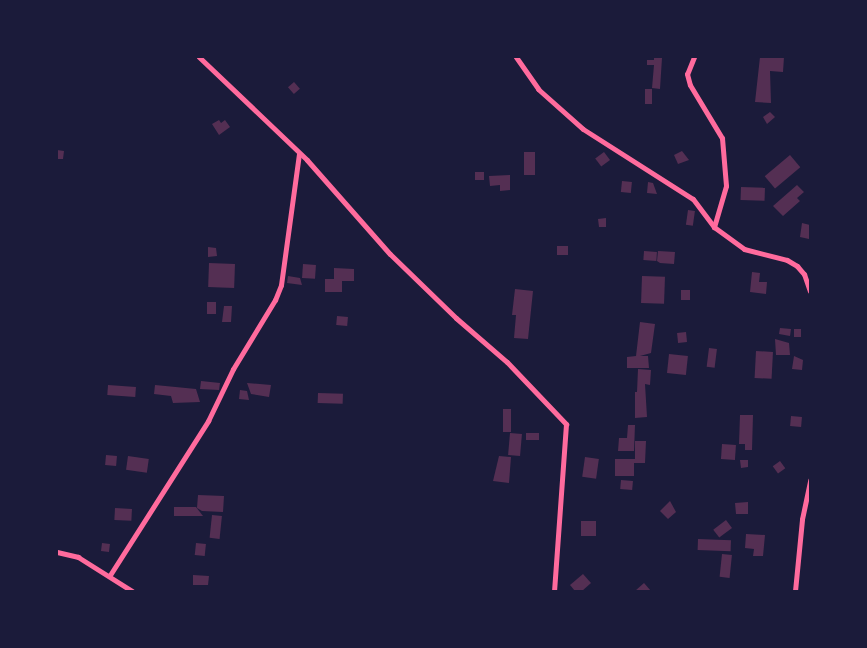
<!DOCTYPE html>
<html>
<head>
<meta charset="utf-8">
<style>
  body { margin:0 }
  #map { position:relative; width:867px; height:648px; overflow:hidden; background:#1b1b3a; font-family:"PT Sans",sans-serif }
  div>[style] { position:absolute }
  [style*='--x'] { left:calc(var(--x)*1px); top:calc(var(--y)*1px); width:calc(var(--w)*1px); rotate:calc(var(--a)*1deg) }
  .building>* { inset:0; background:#542f53; transform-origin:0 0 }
  .minor>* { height:5px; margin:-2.5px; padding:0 2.5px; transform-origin:2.5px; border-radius:2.5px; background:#ff6b9d }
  span { translate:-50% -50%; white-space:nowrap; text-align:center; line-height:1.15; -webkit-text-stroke:6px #1b1b3a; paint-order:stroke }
  .frame { position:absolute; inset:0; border:58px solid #1b1b3a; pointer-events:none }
</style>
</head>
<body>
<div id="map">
  <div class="building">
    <i style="clip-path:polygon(760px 57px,784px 57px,783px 72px,770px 71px,771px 103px,755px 102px)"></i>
    <i style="clip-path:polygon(654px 58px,662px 58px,660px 89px,652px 88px,654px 65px,647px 65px,647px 60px,654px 60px)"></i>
    <i style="left:294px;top:82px;width:9px;height:8px;rotate:49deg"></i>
    <i style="left:645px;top:89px;width:7px;height:15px"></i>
    <i style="clip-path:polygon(770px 112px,775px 117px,767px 124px,763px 117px)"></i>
    <i style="clip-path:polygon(219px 120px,221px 123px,225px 120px,230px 127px,219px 135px,212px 124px)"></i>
    <i style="clip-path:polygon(57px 150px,64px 151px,63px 159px,57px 159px)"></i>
    <i style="clip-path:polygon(682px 151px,689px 160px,678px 164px,674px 155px)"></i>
    <i style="left:524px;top:152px;width:11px;height:23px"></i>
    <i style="left:604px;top:152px;width:10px;height:11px;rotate:53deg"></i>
    <i style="left:790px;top:155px;width:16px;height:33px;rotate:50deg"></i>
    <i style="left:475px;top:172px;width:9px;height:8px"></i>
    <i style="clip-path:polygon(510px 175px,510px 190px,500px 191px,500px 185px,490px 186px,489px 176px)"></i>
    <i style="left:622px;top:181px;width:10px;height:11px;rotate:6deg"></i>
    <i style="clip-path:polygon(648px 182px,653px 183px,657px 194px,647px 193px)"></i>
    <i style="clip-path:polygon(797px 185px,804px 192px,797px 198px,800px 201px,783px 216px,773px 206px)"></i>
    <i style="left:741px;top:187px;width:24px;height:13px;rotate:2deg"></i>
    <i style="left:688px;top:210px;width:7px;height:15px;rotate:8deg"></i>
    <i style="clip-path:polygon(606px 218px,606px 227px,599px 227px,598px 219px)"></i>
    <i style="clip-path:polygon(802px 223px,810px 225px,809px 239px,800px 237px)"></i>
    <i style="left:557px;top:246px;width:11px;height:9px"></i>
    <i style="clip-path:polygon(208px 247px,216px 248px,217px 256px,208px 257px)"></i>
    <i style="left:644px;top:251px;width:13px;height:9px;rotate:4deg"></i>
    <i style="clip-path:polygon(658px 251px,675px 252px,674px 264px,660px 263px,657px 261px)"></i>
    <i style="left:209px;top:263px;width:26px;height:24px;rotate:2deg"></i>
    <i style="left:303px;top:264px;width:13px;height:14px;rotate:4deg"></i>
    <i style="clip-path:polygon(334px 268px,354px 269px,354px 281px,342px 281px,342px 292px,325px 292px,325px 279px,334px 279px)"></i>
    <i style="clip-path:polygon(752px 272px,760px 273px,759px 282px,767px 282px,766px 294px,750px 292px)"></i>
    <i style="clip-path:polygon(288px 276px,300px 278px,302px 285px,287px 283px)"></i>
    <i style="left:642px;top:276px;width:23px;height:27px;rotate:2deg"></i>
    <i style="clip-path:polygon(515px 289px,533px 291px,528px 339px,514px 338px,516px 315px,512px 315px)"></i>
    <i style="left:681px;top:290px;width:9px;height:10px"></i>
    <i style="left:207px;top:302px;width:9px;height:12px"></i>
    <i style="clip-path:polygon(224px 306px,232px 306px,231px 322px,222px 322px)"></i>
    <i style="left:337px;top:316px;width:11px;height:9px;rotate:5deg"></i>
    <i style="clip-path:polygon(640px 322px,655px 324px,651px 353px,640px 356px,648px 356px,649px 368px,627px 368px,627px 357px,636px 356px)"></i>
    <i style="clip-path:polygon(780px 328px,791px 329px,790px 336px,779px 334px)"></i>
    <i style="left:794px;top:329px;width:7px;height:8px"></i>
    <i style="left:686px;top:332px;width:10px;height:9px;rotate:84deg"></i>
    <i style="clip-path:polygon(775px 339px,789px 343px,790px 355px,776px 355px)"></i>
    <i style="left:709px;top:348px;width:8px;height:19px;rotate:7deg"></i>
    <i style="left:756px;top:351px;width:17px;height:27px;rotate:3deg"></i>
    <i style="left:669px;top:354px;width:19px;height:19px;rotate:6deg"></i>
    <i style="clip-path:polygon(794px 356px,803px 360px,802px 370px,792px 369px)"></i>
    <i style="clip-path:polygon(638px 369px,651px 370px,650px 385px,645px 384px,647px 417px,635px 418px,635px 392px,637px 392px)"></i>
    <i style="clip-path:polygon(201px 381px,220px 383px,219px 390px,200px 389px)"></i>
    <i style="clip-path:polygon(247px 383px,271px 385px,269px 397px,251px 394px)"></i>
    <i style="left:108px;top:385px;width:28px;height:10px;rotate:4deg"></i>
    <i style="clip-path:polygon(155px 385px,196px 389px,200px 402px,173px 403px,171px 396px,154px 394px)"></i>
    <i style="clip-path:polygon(240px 390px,247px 391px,249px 400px,239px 399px)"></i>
    <i style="left:318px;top:393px;width:25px;height:10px;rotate:2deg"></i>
    <i style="left:503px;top:409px;width:8px;height:23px"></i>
    <i style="clip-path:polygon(740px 415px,753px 415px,752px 450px,745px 450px,745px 444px,739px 444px)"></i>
    <i style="left:791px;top:416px;width:11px;height:10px;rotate:5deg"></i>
    <i style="clip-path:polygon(628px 425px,635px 425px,634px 451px,618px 451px,619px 438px,627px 438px)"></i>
    <i style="left:510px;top:433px;width:12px;height:22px;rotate:5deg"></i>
    <i style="left:526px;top:433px;width:13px;height:7px"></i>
    <i style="clip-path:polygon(635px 441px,646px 441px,645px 463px,634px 463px,634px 476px,615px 476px,615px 459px,635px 459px)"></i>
    <i style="left:722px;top:444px;width:14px;height:15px;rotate:4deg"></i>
    <i style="left:106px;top:455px;width:11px;height:10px;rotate:5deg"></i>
    <i style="left:128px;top:456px;width:21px;height:14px;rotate:8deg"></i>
    <i style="clip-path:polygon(499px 456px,511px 457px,509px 483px,493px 481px)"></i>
    <i style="left:585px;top:457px;width:14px;height:20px;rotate:8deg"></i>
    <i style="clip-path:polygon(740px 460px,748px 460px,748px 467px,741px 468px)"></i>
    <i style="left:780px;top:461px;width:9px;height:9px;rotate:54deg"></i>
    <i style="left:621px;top:480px;width:12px;height:9px;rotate:5deg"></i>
    <i style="clip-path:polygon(198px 495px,224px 496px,223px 512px,202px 511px,197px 508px)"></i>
    <i style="clip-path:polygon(670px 501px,676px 512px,668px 519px,660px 511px)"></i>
    <i style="clip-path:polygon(748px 502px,748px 514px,736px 514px,735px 503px)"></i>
    <i style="clip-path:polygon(174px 507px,196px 507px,203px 516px,174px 516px)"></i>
    <i style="left:115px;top:508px;width:17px;height:12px;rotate:3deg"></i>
    <i style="left:212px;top:515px;width:10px;height:23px;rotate:6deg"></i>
    <i style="left:726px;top:520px;width:10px;height:16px;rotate:53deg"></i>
    <i style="left:581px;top:521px;width:15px;height:15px"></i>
    <i style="clip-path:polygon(746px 534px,765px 535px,763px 556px,753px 556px,754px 549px,745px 548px)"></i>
    <i style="left:698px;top:539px;width:33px;height:11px;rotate:2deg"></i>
    <i style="left:102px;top:543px;width:8px;height:8px;rotate:7deg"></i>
    <i style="left:196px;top:543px;width:10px;height:12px;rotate:6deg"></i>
    <i style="left:722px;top:554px;width:10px;height:23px;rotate:6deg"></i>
    <i style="clip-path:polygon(583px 574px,591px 583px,582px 591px,575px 591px,570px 585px)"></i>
    <i style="clip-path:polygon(193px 575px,209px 576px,208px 585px,193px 585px)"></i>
    <i style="clip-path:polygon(644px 583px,651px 591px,635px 591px)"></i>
  </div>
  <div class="minor">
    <i style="--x:199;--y:57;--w:149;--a:43.6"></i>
    <i style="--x:307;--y:160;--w:125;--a:48.6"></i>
    <i style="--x:390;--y:254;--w:92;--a:44.1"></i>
    <i style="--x:456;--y:318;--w:67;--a:40.8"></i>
    <i style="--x:507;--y:362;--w:86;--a:46.4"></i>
    <i style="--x:566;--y:424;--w:167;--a:94.1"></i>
    <i style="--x:516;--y:57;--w:39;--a:55"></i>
    <i style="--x:538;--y:89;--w:60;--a:41.6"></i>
    <i style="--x:583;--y:129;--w:130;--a:32.5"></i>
    <i style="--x:693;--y:199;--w:35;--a:53"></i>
    <i style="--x:714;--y:227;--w:37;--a:36"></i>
    <i style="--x:744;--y:249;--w:44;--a:14.3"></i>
    <i style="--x:787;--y:260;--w:12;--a:31"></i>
    <i style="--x:797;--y:266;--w:11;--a:49"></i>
    <i style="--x:804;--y:274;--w:18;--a:71"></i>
    <i style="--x:694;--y:57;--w:18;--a:112"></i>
    <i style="--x:687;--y:74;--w:11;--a:75"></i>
    <i style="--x:690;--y:85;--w:62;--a:58.9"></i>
    <i style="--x:722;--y:138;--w:48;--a:85.2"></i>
    <i style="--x:726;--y:186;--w:43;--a:106.3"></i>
    <i style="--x:57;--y:552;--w:22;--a:13"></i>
    <i style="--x:78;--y:557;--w:64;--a:32.2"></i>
    <i style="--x:110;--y:575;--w:183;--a:-57.5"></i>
    <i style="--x:208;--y:421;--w:58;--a:-64.3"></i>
    <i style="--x:233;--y:369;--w:81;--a:-58.7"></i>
    <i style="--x:275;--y:300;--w:16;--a:-68"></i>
    <i style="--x:281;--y:285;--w:133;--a:-82.2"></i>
    <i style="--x:795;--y:591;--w:72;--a:-84.4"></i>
    <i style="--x:802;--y:519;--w:40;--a:-78"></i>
  </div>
  <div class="frame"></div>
</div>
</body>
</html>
